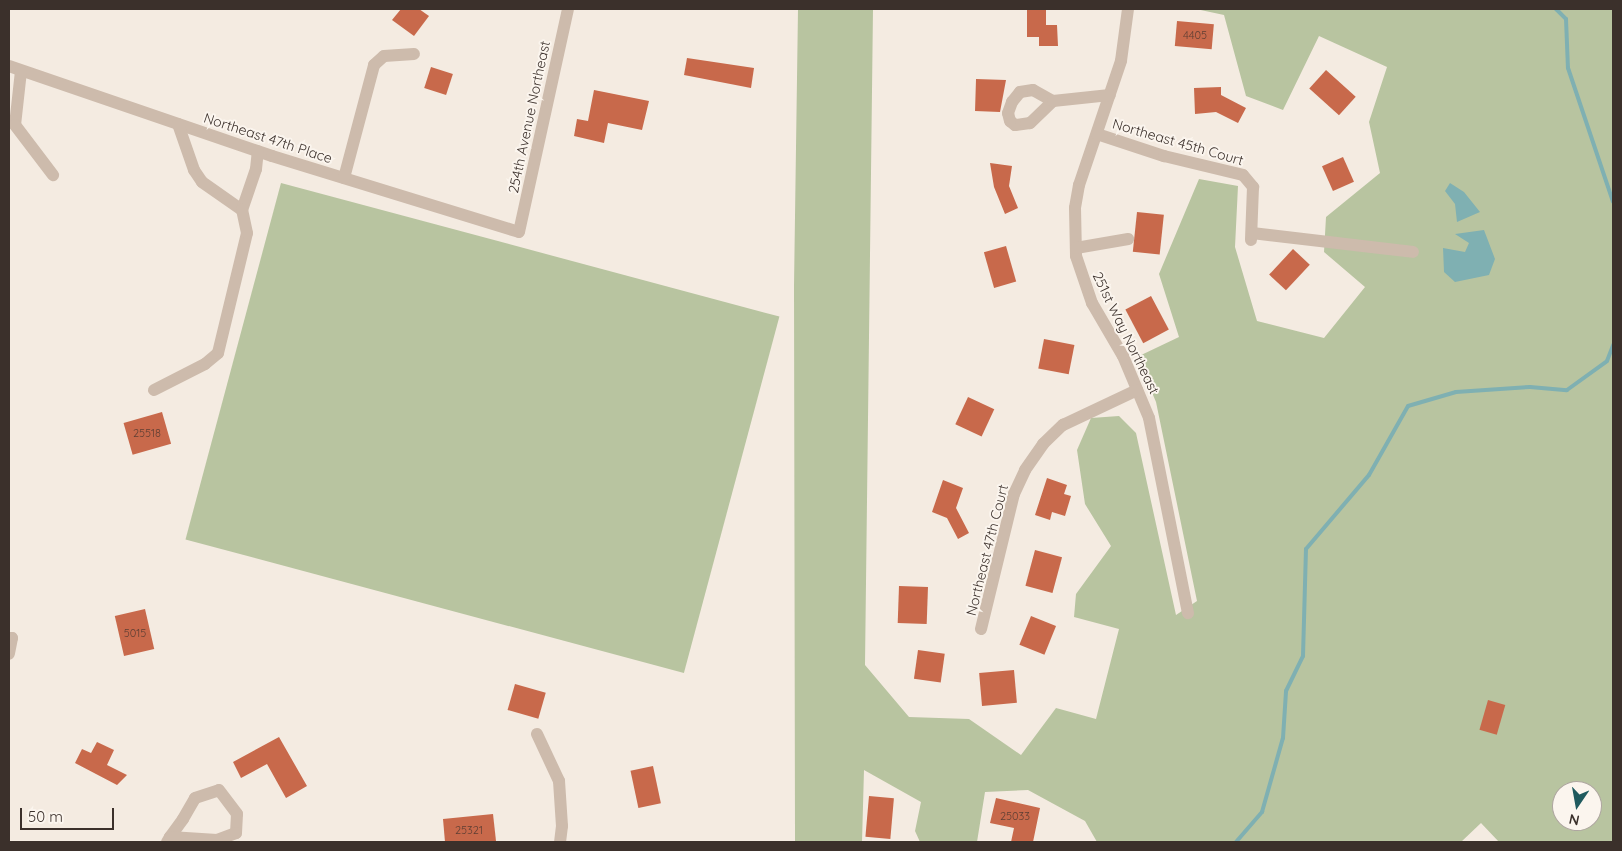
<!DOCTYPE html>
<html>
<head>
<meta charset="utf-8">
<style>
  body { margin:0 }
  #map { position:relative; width:1622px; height:851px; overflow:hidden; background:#f4ebe1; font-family:Quicksand,sans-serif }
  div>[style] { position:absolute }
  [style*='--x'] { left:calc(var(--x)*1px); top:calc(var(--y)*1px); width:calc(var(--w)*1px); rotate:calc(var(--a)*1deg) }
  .green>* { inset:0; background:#b8c4a0; transform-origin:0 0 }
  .water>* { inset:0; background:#7fb0b2 }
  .stream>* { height:4px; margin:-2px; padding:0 2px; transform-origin:2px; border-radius:2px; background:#7fb0b2 }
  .building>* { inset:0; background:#c8694b; transform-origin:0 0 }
  .minor>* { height:12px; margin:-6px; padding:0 6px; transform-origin:6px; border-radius:6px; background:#cdbbac }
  span { translate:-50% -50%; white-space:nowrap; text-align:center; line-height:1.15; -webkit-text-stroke:4px #fbf5ee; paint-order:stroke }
  .number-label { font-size:11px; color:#5e3e33 }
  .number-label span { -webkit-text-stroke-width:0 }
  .street-label { font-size:14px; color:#3b302b }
  .frame { position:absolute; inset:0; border:10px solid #3b302b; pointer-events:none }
  .north { position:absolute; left:1552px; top:781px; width:50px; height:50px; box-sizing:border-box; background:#fbf5ee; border:1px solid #aea6a0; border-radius:50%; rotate:192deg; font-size:14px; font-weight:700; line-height:20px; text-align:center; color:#3b302b }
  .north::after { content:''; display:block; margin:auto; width:18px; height:22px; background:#1f5a5e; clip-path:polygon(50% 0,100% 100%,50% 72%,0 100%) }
  .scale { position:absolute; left:20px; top:808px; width:94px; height:22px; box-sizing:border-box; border:2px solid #3b302b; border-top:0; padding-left:6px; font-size:15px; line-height:18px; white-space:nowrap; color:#3b302b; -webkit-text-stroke:4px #fbf5ee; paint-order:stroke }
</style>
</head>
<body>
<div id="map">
  <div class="green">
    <i style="clip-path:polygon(evenodd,798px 9px,873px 9px,865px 665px,909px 717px,969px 719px,1021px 755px,1056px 708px,1096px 719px,1119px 629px,1074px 617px,1076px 594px,1111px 546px,1085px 504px,1077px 450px,1091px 418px,1119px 416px,1136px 433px,1176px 615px,1197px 601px,1156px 402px,1137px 357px,1179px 337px,1159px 274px,1199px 179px,1238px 186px,1235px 247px,1257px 321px,1324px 338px,1365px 287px,1324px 252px,1326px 217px,1380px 173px,1369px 122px,1387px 67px,1319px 36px,1283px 110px,1246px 96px,1224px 15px,1196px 9px,1613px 9px,1613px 842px,1499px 842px,1481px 823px,1461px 842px,1097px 842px,1085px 821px,1028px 790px,985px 792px,977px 842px,920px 842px,915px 831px,921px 802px,864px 770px,862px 842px,795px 842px,794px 286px,798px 9px,1562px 791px,1592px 791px,1592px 821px,1562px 821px,1562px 791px)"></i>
    <i style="left:281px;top:183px;width:516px;height:369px;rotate:15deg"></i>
  </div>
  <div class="water">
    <i style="clip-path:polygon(1450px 183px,1464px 192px,1480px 212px,1457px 222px,1455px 204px,1445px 191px)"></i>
    <i style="clip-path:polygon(1484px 230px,1495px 259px,1489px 275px,1455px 282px,1444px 272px,1443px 248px,1465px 252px,1469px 243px,1455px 234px)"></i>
  </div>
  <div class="stream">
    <i style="--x:1556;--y:9;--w:14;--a:45"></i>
    <i style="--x:1566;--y:19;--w:49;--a:87.7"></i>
    <i style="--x:1568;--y:68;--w:141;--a:71.4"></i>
    <i style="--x:1236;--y:842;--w:40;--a:-49"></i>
    <i style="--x:1262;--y:812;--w:77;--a:-74.2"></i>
    <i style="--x:1283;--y:738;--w:47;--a:-86.3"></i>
    <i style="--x:1286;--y:691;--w:39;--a:-64"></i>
    <i style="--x:1303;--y:656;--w:107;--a:-88.4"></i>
    <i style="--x:1306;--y:549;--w:97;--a:-49.6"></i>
    <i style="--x:1369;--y:475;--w:79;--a:-60.5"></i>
    <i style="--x:1408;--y:406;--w:50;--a:-16.3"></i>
    <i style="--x:1456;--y:392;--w:74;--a:-3.9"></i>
    <i style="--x:1530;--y:387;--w:37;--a:5"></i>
    <i style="--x:1567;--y:390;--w:49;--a:-35.9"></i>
    <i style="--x:1607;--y:361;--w:17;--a:-69"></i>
  </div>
  <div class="building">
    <i style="clip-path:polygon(401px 9px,419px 9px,429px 16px,414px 36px,392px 20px)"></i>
    <i style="clip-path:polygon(1027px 9px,1046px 9px,1046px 25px,1057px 25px,1058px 46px,1039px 46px,1039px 37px,1027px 37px)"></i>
    <i style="left:1177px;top:21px;width:37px;height:25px;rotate:5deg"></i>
    <i style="clip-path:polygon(687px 58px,754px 68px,751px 88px,684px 75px)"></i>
    <i style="left:431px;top:67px;width:23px;height:22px;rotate:18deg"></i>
    <i style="left:1326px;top:70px;width:40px;height:25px;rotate:42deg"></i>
    <i style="clip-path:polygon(976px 79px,1006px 80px,1000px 112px,975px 111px)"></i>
    <i style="clip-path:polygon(1221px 87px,1221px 95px,1246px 108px,1238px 123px,1216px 112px,1195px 114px,1194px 88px)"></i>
    <i style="clip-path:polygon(594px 90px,649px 101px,642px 130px,608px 123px,604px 143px,574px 136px,577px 119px,588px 121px)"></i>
    <i style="left:1343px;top:157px;width:27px;height:23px;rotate:66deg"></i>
    <i style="clip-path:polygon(990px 163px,1012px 166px,1009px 186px,1018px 208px,1005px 214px,994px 187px)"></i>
    <i style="left:1137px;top:212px;width:27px;height:40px;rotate:6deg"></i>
    <i style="left:1006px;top:246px;width:37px;height:23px;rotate:74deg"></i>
    <i style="left:1293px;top:249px;width:23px;height:35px;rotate:43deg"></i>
    <i style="left:1151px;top:296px;width:38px;height:29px;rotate:62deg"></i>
    <i style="left:1044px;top:339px;width:31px;height:30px;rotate:11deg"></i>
    <i style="left:968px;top:397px;width:29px;height:30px;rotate:25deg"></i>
    <i style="left:162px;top:412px;width:33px;height:40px;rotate:74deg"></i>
    <i style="clip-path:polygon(1047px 478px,1067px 485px,1064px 494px,1071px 496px,1065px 516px,1052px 512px,1050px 520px,1035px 515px)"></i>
    <i style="clip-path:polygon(943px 480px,963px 488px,956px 508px,969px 533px,958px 539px,947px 518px,932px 512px)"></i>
    <i style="left:1035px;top:550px;width:28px;height:37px;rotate:15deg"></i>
    <i style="left:899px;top:586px;width:29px;height:37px;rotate:2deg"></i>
    <i style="left:145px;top:609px;width:41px;height:31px;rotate:77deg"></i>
    <i style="left:1031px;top:616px;width:27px;height:31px;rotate:22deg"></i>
    <i style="left:918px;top:650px;width:27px;height:29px;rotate:8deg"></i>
    <i style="left:1014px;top:670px;width:33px;height:35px;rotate:85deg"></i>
    <i style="left:515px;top:684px;width:32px;height:27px;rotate:16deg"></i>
    <i style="left:1488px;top:700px;width:18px;height:31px;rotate:16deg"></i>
    <i style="clip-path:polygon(279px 737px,307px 786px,286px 798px,267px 764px,241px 778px,233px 762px)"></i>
    <i style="clip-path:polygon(97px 742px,114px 750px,107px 765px,127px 775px,117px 785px,75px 763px,82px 749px,91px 753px)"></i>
    <i style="left:653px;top:766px;width:38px;height:23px;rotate:78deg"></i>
    <i style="left:869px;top:796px;width:25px;height:41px;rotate:5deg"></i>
    <i style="clip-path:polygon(996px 798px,1040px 808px,1033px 842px,1011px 842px,1014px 828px,990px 823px)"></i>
    <i style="clip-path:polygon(493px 814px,496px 841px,445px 842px,443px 819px)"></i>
  </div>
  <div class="minor">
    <i style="--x:1128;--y:9;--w:52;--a:97.7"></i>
    <i style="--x:1121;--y:61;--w:131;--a:108.7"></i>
    <i style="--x:1079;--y:185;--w:23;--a:100"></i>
    <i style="--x:1075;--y:208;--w:48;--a:88.8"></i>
    <i style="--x:1076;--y:256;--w:50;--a:71.2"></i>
    <i style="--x:1092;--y:303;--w:61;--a:59.7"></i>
    <i style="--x:1123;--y:356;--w:67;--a:67.2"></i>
    <i style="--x:1149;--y:418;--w:199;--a:78.7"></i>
    <i style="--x:9;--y:66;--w:278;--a:18.9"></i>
    <i style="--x:272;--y:156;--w:258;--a:17.1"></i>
    <i style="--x:519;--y:232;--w:228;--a:-77.6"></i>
    <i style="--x:21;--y:71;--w:54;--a:96.3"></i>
    <i style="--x:15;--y:125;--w:63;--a:52.8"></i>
    <i style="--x:1053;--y:101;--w:32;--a:136"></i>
    <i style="--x:1030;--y:123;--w:15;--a:172"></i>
    <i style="--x:1015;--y:125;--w:6;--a:-141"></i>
    <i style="--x:1010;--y:121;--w:8;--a:-104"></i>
    <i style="--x:1008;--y:113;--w:12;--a:-70"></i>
    <i style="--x:1012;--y:102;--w:13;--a:-51"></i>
    <i style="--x:1020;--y:92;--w:13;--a:-9"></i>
    <i style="--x:1033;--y:90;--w:23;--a:29"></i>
    <i style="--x:1053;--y:101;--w:57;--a:-6"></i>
    <i style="--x:178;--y:124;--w:49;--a:70.8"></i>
    <i style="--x:194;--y:170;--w:14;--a:56"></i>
    <i style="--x:202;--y:182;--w:49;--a:35"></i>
    <i style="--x:242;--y:210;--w:43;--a:-71.1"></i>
    <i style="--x:256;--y:169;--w:18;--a:-84"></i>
    <i style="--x:1097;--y:134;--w:71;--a:18.2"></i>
    <i style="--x:1164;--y:156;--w:81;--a:13.5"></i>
    <i style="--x:1243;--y:175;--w:16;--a:50"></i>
    <i style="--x:1253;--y:187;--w:53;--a:92.2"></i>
    <i style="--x:344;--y:178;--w:117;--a:-75.1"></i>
    <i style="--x:374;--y:65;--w:13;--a:-42"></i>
    <i style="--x:384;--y:56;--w:30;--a:-4"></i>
    <i style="--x:1252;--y:233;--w:162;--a:6.7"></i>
    <i style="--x:1076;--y:248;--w:53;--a:-9.8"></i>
    <i style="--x:154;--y:390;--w:57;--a:-27"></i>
    <i style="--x:205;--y:364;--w:17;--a:-40"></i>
    <i style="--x:218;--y:353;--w:123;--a:-76.4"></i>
    <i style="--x:247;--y:233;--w:24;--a:-102"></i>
    <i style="--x:981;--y:629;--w:139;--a:-76.3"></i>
    <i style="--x:1014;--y:494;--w:26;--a:-65"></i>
    <i style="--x:1025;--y:470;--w:32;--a:-55"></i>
    <i style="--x:1043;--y:444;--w:28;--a:-44"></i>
    <i style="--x:1063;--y:425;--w:82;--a:-25.3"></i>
    <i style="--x:9;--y:638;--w:3;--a:0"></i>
    <i style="--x:12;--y:638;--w:16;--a:101"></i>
    <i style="--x:537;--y:734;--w:52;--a:64.9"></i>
    <i style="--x:559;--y:781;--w:45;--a:86.2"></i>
    <i style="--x:562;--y:826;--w:16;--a:97"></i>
    <i style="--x:167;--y:842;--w:6;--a:-59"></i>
    <i style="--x:170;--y:837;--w:22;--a:-54"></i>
    <i style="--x:183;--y:819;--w:24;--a:-60"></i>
    <i style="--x:195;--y:798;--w:25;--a:-18"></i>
    <i style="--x:219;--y:790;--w:30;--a:53"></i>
    <i style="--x:237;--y:814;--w:19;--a:93"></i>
    <i style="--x:236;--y:833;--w:20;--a:160"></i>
    <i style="--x:217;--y:840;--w:47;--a:-176.3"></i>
  </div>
  <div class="number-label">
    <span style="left:1195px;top:35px">4405</span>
    <span style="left:147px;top:433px">25518</span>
    <span style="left:135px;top:633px">5015</span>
    <span style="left:1015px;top:816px">25033</span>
    <span style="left:469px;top:830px">25321</span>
  </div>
  <div class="street-label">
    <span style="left:529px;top:117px;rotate:-78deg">254th Avenue Northeast</span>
    <span style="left:268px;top:138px;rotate:18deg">Northeast 47th Place</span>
    <span style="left:1178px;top:142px;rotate:16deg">Northeast 45th Court</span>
    <span style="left:1126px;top:333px;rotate:64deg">251st Way Northeast</span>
    <span style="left:987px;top:550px;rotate:-76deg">Northeast 47th Court</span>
  </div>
  <div class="frame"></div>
  <div class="north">N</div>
  <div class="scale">50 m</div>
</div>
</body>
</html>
